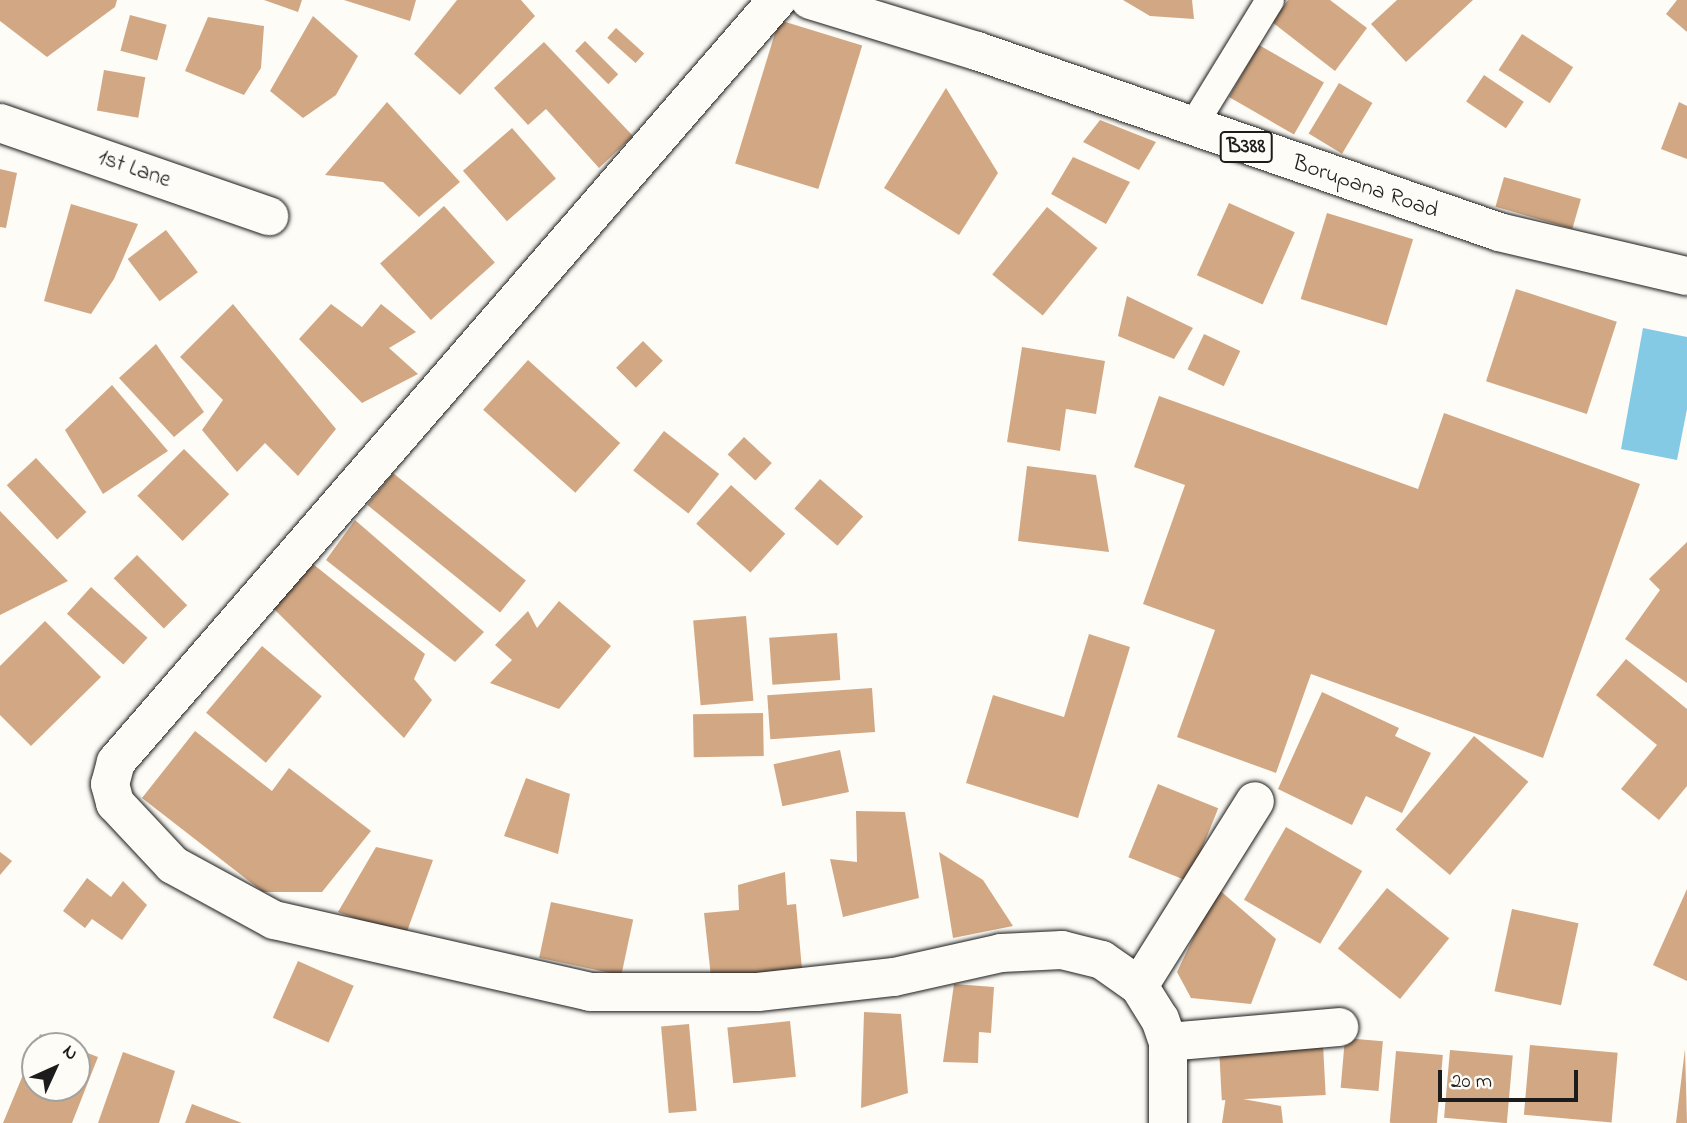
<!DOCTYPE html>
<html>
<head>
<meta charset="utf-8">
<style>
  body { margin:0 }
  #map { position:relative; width:1687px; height:1123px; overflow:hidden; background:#fdfcf7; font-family:"Indie Flower",sans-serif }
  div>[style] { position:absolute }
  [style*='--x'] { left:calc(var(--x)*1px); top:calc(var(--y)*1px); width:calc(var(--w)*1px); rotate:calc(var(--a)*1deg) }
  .water>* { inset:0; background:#84cae5 }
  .building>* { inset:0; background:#d2a884; transform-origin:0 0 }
  .roads { filter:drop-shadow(0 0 2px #1c1c1c) drop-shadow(0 0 2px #1c1c1c) }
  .service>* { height:28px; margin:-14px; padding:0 14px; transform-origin:14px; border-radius:14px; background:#fdfcf7 }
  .minor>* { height:38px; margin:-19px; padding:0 19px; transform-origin:19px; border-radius:19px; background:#fdfcf7 }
  .primary>* { height:38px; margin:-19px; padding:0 19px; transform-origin:19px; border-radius:19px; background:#fdfcf7 }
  span { translate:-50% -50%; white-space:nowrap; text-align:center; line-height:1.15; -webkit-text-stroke:5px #fdfcf7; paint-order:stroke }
  .shield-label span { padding:2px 5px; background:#fdfcf7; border:2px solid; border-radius:5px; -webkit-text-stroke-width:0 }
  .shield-label { font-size:21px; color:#1c1c1c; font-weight:700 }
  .street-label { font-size:23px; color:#1c1c1c }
  .north { position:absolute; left:21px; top:1032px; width:70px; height:70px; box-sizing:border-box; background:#fdfcf7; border:2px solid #a3a29f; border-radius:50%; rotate:45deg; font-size:19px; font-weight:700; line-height:28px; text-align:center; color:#1c1c1c }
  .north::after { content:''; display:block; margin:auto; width:24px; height:32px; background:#1c1c1c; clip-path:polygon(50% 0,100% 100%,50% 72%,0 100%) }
  .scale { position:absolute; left:1438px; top:1070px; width:140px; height:32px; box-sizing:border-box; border:4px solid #1c1c1c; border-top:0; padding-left:9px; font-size:21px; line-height:24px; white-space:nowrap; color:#1c1c1c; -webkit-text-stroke:5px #fdfcf7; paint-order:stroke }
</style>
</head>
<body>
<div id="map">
  <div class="water">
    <i style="clip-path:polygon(1643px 328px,1687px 337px,1687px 409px,1677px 460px,1621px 449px)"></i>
  </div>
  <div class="building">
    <i style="clip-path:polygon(0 0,117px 0,115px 7px,47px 57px,0 21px)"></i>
    <i style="clip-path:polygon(264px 0,302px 0,298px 12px)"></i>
    <i style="clip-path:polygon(344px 0,416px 0,410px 21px)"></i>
    <i style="clip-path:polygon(457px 0,521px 0,535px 16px,460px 95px,414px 54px)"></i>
    <i style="clip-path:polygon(1123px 0,1192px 0,1194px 19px,1150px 16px)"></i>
    <i style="clip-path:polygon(1288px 0,1330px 0,1367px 28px,1335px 71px,1272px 22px)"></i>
    <i style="clip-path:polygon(1397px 0,1473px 0,1406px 62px,1371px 24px)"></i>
    <i style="clip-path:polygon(1677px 0,1687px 0,1687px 32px,1666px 14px)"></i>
    <i style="left:130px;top:15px;width:38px;height:37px;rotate:15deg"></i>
    <i style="clip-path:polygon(313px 16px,358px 56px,336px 95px,303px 118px,270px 91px)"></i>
    <i style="clip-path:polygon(208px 17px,264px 26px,261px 68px,244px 95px,185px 71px)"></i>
    <i style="left:779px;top:20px;width:87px;height:150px;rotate:17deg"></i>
    <i style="left:616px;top:28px;width:38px;height:13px;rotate:42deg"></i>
    <i style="left:1522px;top:34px;width:61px;height:43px;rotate:33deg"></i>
    <i style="left:585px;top:41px;width:47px;height:14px;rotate:45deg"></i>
    <i style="clip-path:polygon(544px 42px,633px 136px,599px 168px,546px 109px,528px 125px,494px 88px)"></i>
    <i style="left:1259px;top:45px;width:75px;height:60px;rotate:30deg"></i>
    <i style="left:104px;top:70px;width:42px;height:41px;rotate:10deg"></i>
    <i style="left:1484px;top:75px;width:48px;height:32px;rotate:34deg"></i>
    <i style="left:1339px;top:83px;width:39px;height:59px;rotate:31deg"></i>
    <i style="clip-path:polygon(946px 88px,998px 173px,959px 235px,884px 188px)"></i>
    <i style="clip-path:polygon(387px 102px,460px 182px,419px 217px,383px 182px,325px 175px)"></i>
    <i style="clip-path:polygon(1679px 102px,1687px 106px,1687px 159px,1661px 149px)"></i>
    <i style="clip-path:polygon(1100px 120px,1156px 142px,1139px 170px,1083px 142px)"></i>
    <i style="left:512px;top:128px;width:67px;height:65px;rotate:49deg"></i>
    <i style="clip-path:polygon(1073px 157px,1130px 182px,1106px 224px,1051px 194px)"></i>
    <i style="clip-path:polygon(0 169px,17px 173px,6px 228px,0 227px)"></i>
    <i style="left:1504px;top:177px;width:80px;height:31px;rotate:16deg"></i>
    <i style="left:1229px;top:203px;width:72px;height:79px;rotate:24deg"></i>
    <i style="clip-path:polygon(71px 204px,138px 224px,114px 279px,91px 314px,44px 301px)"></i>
    <i style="left:444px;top:206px;width:76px;height:86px;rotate:48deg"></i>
    <i style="left:1047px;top:207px;width:65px;height:87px;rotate:39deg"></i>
    <i style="left:1327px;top:213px;width:90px;height:90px;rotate:17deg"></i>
    <i style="left:166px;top:230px;width:53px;height:48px;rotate:53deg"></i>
    <i style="left:1516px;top:289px;width:106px;height:97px;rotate:18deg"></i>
    <i style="clip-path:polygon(1127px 296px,1193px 328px,1174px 359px,1118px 336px)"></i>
    <i style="clip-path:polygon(233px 304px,336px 429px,298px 476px,265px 443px,237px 472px,202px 430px,223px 400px,180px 357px)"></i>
    <i style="clip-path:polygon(331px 304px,362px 327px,381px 304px,416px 332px,389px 348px,418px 374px,362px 403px,299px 339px)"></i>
    <i style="left:1204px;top:334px;width:40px;height:39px;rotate:25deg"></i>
    <i style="left:643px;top:341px;width:28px;height:38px;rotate:45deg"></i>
    <i style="clip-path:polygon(156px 344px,204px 412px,174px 437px,119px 378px)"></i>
    <i style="clip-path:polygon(1022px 347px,1105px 361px,1096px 414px,1066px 409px,1060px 451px,1007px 442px)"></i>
    <i style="left:528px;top:360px;width:124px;height:67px;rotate:42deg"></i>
    <i style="clip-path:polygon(112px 385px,168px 451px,103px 494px,65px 430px)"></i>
    <i style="clip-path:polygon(1159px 396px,1418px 489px,1444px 413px,1640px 484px,1543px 758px,1311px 674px,1276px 773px,1177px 737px,1215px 630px,1143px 604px,1185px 485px,1134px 467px)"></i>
    <i style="left:664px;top:431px;width:70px;height:50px;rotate:38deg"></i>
    <i style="left:744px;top:437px;width:38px;height:24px;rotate:43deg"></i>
    <i style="left:184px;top:449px;width:64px;height:66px;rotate:45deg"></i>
    <i style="left:36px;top:458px;width:74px;height:40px;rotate:47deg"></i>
    <i style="clip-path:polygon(1027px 466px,1096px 475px,1109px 552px,1018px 541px)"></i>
    <i style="left:393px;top:473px;width:171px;height:41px;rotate:39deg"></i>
    <i style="left:820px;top:479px;width:57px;height:39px;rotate:41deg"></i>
    <i style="left:731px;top:485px;width:73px;height:52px;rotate:42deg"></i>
    <i style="clip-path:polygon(0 511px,68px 581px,0 615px)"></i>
    <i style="clip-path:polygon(355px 520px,484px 632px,455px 662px,326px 560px)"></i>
    <i style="clip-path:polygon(1687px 542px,1687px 683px,1625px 639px,1660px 590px,1649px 579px)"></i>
    <i style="left:137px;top:555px;width:71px;height:33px;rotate:45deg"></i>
    <i style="clip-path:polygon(313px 564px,425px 654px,414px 679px,432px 700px,404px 738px,274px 609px)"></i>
    <i style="left:91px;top:587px;width:76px;height:36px;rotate:42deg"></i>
    <i style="clip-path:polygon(559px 601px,611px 646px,559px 709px,490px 683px,512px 660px,495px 645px,528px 611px,537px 628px)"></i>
    <i style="left:746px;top:616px;width:85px;height:53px;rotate:85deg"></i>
    <i style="clip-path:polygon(45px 621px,101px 677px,31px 746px,0 715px,0 666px)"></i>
    <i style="left:837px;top:633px;width:47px;height:68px;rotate:86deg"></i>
    <i style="clip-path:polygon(1089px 634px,1130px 647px,1078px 818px,966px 783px,993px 695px,1064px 717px)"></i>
    <i style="left:262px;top:646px;width:78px;height:87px;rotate:40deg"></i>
    <i style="clip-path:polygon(1626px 659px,1687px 709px,1687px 786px,1659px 820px,1621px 789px,1657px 745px,1596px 695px)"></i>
    <i style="left:872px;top:688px;width:44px;height:105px;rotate:86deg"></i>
    <i style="clip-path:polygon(1322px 692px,1399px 728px,1395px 736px,1431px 753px,1402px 813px,1366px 796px,1352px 825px,1278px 789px)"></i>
    <i style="left:763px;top:713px;width:43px;height:70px;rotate:89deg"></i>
    <i style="clip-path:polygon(195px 731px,272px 791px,289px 768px,371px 831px,322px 892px,263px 892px,142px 798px)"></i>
    <i style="left:1474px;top:736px;width:71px;height:122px;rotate:40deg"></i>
    <i style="left:840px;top:750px;width:43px;height:68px;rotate:78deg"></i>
    <i style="clip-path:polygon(526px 778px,570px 794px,558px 854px,504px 836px)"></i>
    <i style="left:1158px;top:784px;width:65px;height:79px;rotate:22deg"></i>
    <i style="clip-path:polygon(856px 811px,905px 812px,919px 898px,843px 917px,830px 859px,857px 862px)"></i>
    <i style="left:1286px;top:827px;width:88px;height:84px;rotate:30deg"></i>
    <i style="clip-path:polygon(376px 847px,433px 860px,405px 937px,338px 912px)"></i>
    <i style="clip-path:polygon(0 852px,12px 861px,0 875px)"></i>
    <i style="clip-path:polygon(939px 852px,983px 880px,1013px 926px,953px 938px)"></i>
    <i style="clip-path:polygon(785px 872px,787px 905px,796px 904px,802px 969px,711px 977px,704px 913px,739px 910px,738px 885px)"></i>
    <i style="clip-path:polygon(87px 878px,111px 897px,123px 881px,147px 905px,122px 940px,92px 919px,85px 928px,63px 911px)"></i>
    <i style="clip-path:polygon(1217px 888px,1276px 939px,1251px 1004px,1191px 998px,1177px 972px)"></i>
    <i style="left:1387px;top:888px;width:80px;height:78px;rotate:39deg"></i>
    <i style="clip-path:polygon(1687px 889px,1687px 981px,1653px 965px)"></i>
    <i style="left:551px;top:902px;width:84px;height:57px;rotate:12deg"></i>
    <i style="left:1512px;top:909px;width:68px;height:84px;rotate:12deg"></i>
    <i style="left:298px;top:961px;width:61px;height:62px;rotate:24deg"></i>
    <i style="clip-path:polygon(954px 984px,994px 987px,991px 1033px,979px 1032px,978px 1063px,943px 1062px)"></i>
    <i style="clip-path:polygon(864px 1012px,901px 1014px,908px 1093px,861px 1108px)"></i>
    <i style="left:790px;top:1021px;width:56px;height:63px;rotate:84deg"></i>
    <i style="left:689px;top:1024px;width:87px;height:28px;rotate:85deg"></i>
    <i style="clip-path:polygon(40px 1034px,70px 1046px,35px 1046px,35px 1088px,77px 1088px,77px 1049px,98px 1057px,72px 1123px,3px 1123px)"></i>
    <i style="left:1345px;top:1038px;width:38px;height:50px;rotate:5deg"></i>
    <i style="left:1323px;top:1044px;width:51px;height:104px;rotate:87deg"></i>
    <i style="left:1530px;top:1045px;width:88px;height:70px;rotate:5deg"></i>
    <i style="clip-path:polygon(1685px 1049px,1687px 1123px,1676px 1123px)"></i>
    <i style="left:1450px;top:1050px;width:63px;height:68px;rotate:5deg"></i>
    <i style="left:1396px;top:1051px;width:47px;height:72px;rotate:5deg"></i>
    <i style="clip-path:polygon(123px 1052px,175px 1071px,159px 1123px,98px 1123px)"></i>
    <i style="clip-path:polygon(1226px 1096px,1281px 1106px,1283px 1123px,1222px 1123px)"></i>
    <i style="clip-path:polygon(192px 1104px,242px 1123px,185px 1123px)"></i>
  </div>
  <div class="roads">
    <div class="service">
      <i style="--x:1191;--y:129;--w:151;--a:-58.5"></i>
    </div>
    <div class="minor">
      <i style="--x:777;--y:0;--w:1009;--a:130.94"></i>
      <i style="--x:116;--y:762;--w:23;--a:105"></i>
      <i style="--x:110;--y:784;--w:20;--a:75"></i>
      <i style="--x:115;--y:803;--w:85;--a:46.9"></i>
      <i style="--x:173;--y:865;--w:115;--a:28.6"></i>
      <i style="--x:274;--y:920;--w:324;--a:12.8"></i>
      <i style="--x:590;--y:992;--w:168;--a:0"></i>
      <i style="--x:758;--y:992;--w:137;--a:-6.3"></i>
      <i style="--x:894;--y:977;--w:110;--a:-12.6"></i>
      <i style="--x:1001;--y:953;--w:61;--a:-2.8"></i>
      <i style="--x:1062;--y:950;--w:41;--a:14"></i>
      <i style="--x:1102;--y:960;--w:45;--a:35.1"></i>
      <i style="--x:1139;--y:986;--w:39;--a:58"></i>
      <i style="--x:1160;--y:1019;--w:24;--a:71"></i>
      <i style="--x:1168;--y:1042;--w:81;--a:90"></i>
      <i style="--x:0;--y:123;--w:285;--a:19.1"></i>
      <i style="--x:1139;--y:986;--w:218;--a:-57.9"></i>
      <i style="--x:1168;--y:1042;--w:172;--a:-5"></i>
    </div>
    <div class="primary">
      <i style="--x:810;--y:0;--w:175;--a:17"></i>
      <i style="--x:977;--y:51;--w:552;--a:19.12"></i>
      <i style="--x:1499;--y:232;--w:193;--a:13.2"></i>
    </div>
  </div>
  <div class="shield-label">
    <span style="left:1246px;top:147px">B388</span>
  </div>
  <div class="street-label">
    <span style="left:134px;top:170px;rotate:19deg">1st Lane</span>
    <span style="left:1365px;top:188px;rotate:19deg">Borupana Road</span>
  </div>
  <div class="north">N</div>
  <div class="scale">20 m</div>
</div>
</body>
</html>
